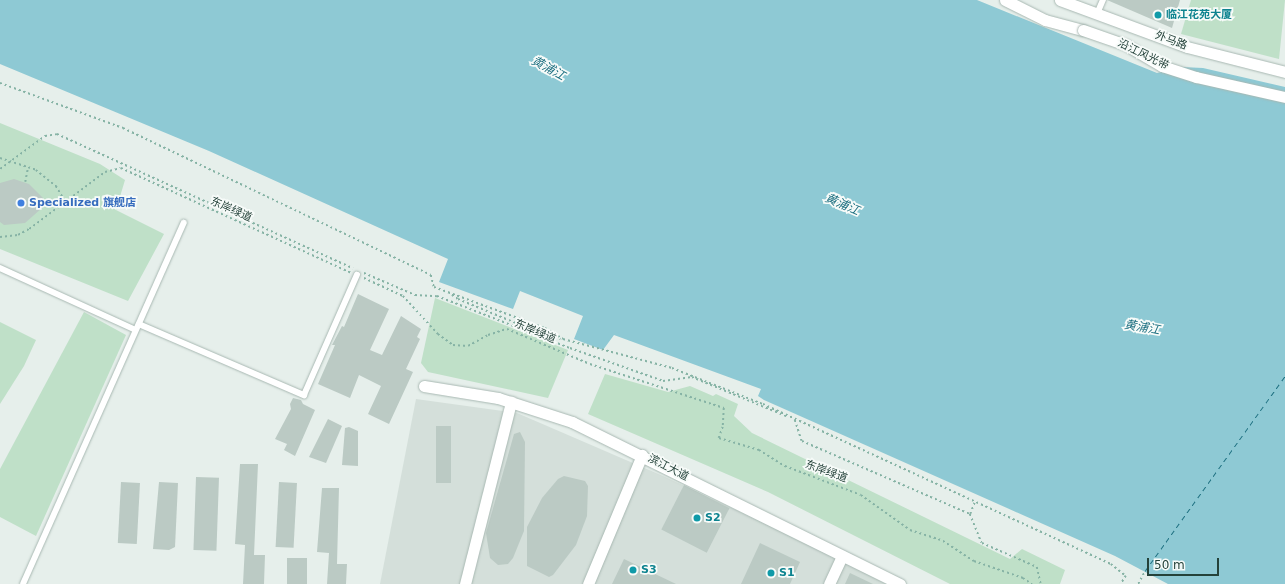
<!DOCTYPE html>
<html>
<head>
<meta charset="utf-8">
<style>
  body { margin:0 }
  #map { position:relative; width:1285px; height:584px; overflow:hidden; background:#e6efeb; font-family:"DejaVu Sans","Noto Sans SC",sans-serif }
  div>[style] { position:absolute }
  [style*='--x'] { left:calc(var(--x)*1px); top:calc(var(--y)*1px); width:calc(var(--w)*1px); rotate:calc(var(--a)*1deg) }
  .built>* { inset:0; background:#d4dfda }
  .green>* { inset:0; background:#bfe0c8 }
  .water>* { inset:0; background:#8ec9d4 }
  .ferry>* { height:1px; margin-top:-0.5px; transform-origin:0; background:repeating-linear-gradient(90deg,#1c6f80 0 5px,transparent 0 9px) }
  .building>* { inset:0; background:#bbcac4; transform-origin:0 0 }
  .path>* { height:1.5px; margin-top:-0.75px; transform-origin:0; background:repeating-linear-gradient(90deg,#86b3a5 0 2px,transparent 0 5px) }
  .roads { filter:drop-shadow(0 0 1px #a8b8b2) drop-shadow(0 0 1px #a8b8b2) }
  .lane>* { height:5.5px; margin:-2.75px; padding:0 2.75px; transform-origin:2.75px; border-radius:2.75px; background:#fff }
  .street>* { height:11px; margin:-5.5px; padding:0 5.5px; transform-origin:5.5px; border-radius:5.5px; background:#fff }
  .bridges { filter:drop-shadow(0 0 1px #a8b8b2) drop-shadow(0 0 1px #a8b8b2) }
  .street-bridge>* { height:11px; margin:-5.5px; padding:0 5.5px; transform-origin:5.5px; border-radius:5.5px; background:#fff }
  .dots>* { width:11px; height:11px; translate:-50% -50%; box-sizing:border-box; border:2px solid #f7fbf9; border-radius:50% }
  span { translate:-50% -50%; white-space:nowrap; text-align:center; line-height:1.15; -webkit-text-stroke:3.5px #f7fbf9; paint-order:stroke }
  .culture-label { font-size:11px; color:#0d838f; font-weight:700 }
  .left { translate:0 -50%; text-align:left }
  .street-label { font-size:11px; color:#24423a }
  .shop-label { font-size:11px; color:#366cbe; font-weight:700 }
  .water-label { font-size:12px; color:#1c6f80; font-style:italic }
  .scale { position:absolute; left:1147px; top:558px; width:72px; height:18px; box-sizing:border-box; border:2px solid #24423a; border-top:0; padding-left:5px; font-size:12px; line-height:14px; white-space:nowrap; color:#24423a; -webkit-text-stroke:3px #f7fbf9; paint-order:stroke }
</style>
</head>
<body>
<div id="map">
  <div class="built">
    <i style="clip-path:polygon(416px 399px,517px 413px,663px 476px,895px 584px,380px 584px)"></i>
  </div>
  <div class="green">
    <i style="clip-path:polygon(1191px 0,1285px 0,1279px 59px,1181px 34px)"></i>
    <i style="clip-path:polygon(0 123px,100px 164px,125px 180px,116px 210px,164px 234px,128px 301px,0 249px)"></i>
    <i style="clip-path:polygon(435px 298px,568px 350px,548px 398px,428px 372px,421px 363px)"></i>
    <i style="clip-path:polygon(84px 312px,126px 335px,36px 536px,0 517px,0 469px)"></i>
    <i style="clip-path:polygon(0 322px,36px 340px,24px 366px,0 404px)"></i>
    <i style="clip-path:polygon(605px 374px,668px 392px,690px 386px,713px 396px,716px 394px,738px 404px,734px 416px,752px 433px,1010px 559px,1022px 549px,1065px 570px,1060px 584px,950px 584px,768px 492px,588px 414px)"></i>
  </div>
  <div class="water">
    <i style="clip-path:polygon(0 0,977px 0,1157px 73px,1182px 67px,1203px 68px,1285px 87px,1285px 584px,1168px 584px,1115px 556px,764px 400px,758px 396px,761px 389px,614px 335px,603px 350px,574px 339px,583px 316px,520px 291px,513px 309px,439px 282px,448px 259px,209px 151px,0 64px)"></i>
  </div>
  <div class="ferry">
    <i style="--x:1145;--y:571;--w:240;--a:-54.3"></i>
  </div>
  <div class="building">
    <i style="clip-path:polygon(1107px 0,1180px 0,1172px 28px)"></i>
    <i style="clip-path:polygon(14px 179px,29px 184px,43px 198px,42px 208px,25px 223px,4px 225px,0 222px,0 183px)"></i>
    <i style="clip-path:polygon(358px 294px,389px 309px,370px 350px,382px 355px,401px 316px,421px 329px,417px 337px,420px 339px,406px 369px,413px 372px,389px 424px,368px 414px,381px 386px,359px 375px,350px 398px,318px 384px,335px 345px,332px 345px,342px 326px,344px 327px)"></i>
    <i style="clip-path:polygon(293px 398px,301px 400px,303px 404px,315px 410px,295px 456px,284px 450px,287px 444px,275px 439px,291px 409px,290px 404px)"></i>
    <i style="clip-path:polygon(328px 419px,342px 426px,326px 463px,309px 457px)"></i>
    <i style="left:436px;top:426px;width:15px;height:57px"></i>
    <i style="clip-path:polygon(349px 427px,358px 431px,358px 466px,342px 465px,345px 428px)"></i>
    <i style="clip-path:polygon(520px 432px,525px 442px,524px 531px,513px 558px,508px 564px,498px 565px,490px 558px,486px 533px,514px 434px)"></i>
    <i style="clip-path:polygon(240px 464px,258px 464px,254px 555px,265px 555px,264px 584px,243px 584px,245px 545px,235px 544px)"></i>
    <i style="clip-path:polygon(564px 476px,585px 481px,588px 486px,587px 516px,576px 545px,553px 575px,549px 577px,527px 566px,527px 527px,542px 498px,558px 479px)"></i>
    <i style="left:196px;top:477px;width:23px;height:73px;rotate:2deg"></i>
    <i style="left:121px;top:482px;width:19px;height:61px;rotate:3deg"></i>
    <i style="clip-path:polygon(159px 482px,178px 483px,175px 547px,169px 550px,153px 549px)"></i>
    <i style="left:279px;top:482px;width:18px;height:65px;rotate:3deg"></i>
    <i style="left:684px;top:485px;width:51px;height:50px;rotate:27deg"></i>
    <i style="clip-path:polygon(322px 488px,339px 488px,337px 564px,347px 564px,346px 584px,327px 584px,329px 553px,317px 552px)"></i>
    <i style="clip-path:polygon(760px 543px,800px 562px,790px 584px,741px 584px)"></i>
    <i style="left:287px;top:558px;width:20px;height:26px"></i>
    <i style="clip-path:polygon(624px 559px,676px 584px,612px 584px)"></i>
    <i style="clip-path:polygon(850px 573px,873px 584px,845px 584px)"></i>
  </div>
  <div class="path">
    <i style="--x:0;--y:83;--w:131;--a:20.1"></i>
    <i style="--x:123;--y:128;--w:341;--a:25.5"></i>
    <i style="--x:431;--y:275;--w:12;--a:76"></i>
    <i style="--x:434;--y:287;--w:118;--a:20.3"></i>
    <i style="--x:545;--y:328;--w:21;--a:31"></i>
    <i style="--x:563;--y:339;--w:113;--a:14.9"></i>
    <i style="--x:672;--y:368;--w:98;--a:21.6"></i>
    <i style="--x:763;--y:404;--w:383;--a:24.7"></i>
    <i style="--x:1111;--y:564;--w:19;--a:39"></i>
    <i style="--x:1126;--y:576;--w:9;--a:122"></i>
    <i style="--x:0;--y:158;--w:38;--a:18"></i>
    <i style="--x:36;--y:170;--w:26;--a:39"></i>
    <i style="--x:56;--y:186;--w:17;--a:59"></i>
    <i style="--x:0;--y:169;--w:56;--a:-36.3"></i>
    <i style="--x:45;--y:136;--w:12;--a:-9"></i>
    <i style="--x:57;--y:134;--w:325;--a:24.4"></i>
    <i style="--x:25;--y:182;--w:15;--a:-79"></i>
    <i style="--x:0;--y:237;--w:18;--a:-6"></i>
    <i style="--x:18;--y:235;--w:13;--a:-29"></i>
    <i style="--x:29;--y:229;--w:95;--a:-36.9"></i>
    <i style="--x:105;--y:172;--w:16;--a:-14"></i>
    <i style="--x:121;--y:168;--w:253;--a:24.5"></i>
    <i style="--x:364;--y:273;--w:56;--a:23.3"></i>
    <i style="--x:415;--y:295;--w:22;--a:3"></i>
    <i style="--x:437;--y:296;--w:143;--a:21.4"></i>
    <i style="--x:570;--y:348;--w:99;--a:19.5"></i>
    <i style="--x:663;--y:381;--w:29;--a:-8"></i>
    <i style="--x:692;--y:377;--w:104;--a:22.6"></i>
    <i style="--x:364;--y:278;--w:43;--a:24.8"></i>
    <i style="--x:403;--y:296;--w:52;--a:47.4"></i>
    <i style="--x:438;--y:334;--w:19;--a:36"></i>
    <i style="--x:453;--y:345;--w:15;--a:4"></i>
    <i style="--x:468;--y:346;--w:23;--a:-29"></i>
    <i style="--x:488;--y:335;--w:20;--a:-18"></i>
    <i style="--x:507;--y:329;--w:90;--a:22.9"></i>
    <i style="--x:590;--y:364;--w:141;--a:18.2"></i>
    <i style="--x:724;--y:408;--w:19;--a:93"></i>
    <i style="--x:723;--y:427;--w:12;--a:110"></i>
    <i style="--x:719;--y:438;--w:42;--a:16.7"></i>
    <i style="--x:759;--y:450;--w:31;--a:32"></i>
    <i style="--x:785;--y:466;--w:81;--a:20.9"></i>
    <i style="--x:861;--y:495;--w:60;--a:35.5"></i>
    <i style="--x:910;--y:530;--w:35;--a:18"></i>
    <i style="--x:943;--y:541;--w:37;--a:33"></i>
    <i style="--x:974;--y:561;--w:52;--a:19.1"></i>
    <i style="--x:1023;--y:578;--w:11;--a:34"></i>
    <i style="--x:452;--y:295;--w:7;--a:34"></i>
    <i style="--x:458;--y:299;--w:94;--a:22.5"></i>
    <i style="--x:545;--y:335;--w:16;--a:14"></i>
    <i style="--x:795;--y:420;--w:22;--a:72"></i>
    <i style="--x:802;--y:441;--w:183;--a:23.5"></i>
    <i style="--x:970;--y:514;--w:31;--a:68"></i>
    <i style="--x:982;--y:543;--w:60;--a:23.6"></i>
    <i style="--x:1037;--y:567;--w:17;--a:77"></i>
    <i style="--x:970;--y:514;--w:14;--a:-69"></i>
    <i style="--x:1138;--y:584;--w:15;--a:-62"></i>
  </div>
  <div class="roads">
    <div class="lane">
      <i style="--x:1097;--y:14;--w:15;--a:-67"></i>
      <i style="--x:0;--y:268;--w:149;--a:24.5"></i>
      <i style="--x:139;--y:324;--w:180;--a:23.3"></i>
      <i style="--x:304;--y:395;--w:131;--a:-66.2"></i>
      <i style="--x:23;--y:584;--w:395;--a:-66"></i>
    </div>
    <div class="street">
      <i style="--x:1005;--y:0;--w:45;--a:26.6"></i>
      <i style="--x:1045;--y:20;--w:39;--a:15"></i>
      <i style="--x:1060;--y:0;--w:135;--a:20.3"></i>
      <i style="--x:1187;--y:47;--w:101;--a:14.3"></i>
      <i style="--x:424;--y:386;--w:75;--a:9.2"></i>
      <i style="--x:498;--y:398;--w:78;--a:18"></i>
      <i style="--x:572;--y:422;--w:366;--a:26.3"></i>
      <i style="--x:465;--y:584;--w:188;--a:-75.8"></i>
      <i style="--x:588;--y:584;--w:140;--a:-67.3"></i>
      <i style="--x:829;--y:584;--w:31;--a:-65"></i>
    </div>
  </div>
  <div class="bridges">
    <div class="street-bridge">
      <i style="--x:1083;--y:30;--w:46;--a:19.2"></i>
      <i style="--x:1126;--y:45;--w:42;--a:30.3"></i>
      <i style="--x:1162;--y:66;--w:36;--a:18"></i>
      <i style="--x:1196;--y:77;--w:91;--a:12.7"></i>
    </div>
  </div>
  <div class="dots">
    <i style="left:1158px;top:15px;background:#0f9aa8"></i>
    <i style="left:21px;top:203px;background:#3f7fe0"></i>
    <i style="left:697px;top:518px;background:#0f9aa8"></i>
    <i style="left:633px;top:570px;background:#0f9aa8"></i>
    <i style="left:771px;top:573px;background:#0f9aa8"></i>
  </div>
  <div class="culture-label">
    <span class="left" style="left:1166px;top:15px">临江花苑大厦</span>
    <span class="left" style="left:705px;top:518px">S2</span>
    <span class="left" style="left:641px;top:570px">S3</span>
    <span class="left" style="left:779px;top:573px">S1</span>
  </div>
  <div class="street-label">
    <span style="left:1171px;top:41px;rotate:20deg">外马路</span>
    <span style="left:1143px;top:55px;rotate:26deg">沿江风光带</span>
    <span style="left:231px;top:210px;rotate:24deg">东岸绿道</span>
    <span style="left:535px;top:332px;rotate:23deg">东岸绿道</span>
    <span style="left:668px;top:468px;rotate:27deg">滨江大道</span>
    <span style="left:826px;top:472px;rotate:20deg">东岸绿道</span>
  </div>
  <div class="shop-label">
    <span class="left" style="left:29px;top:203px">Specialized 旗舰店</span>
  </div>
  <div class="water-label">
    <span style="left:548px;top:69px;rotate:29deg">黄浦江</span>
    <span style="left:842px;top:205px;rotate:23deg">黄浦江</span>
    <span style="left:1142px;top:328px;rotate:10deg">黄浦江</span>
  </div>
  <div class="scale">50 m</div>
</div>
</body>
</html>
